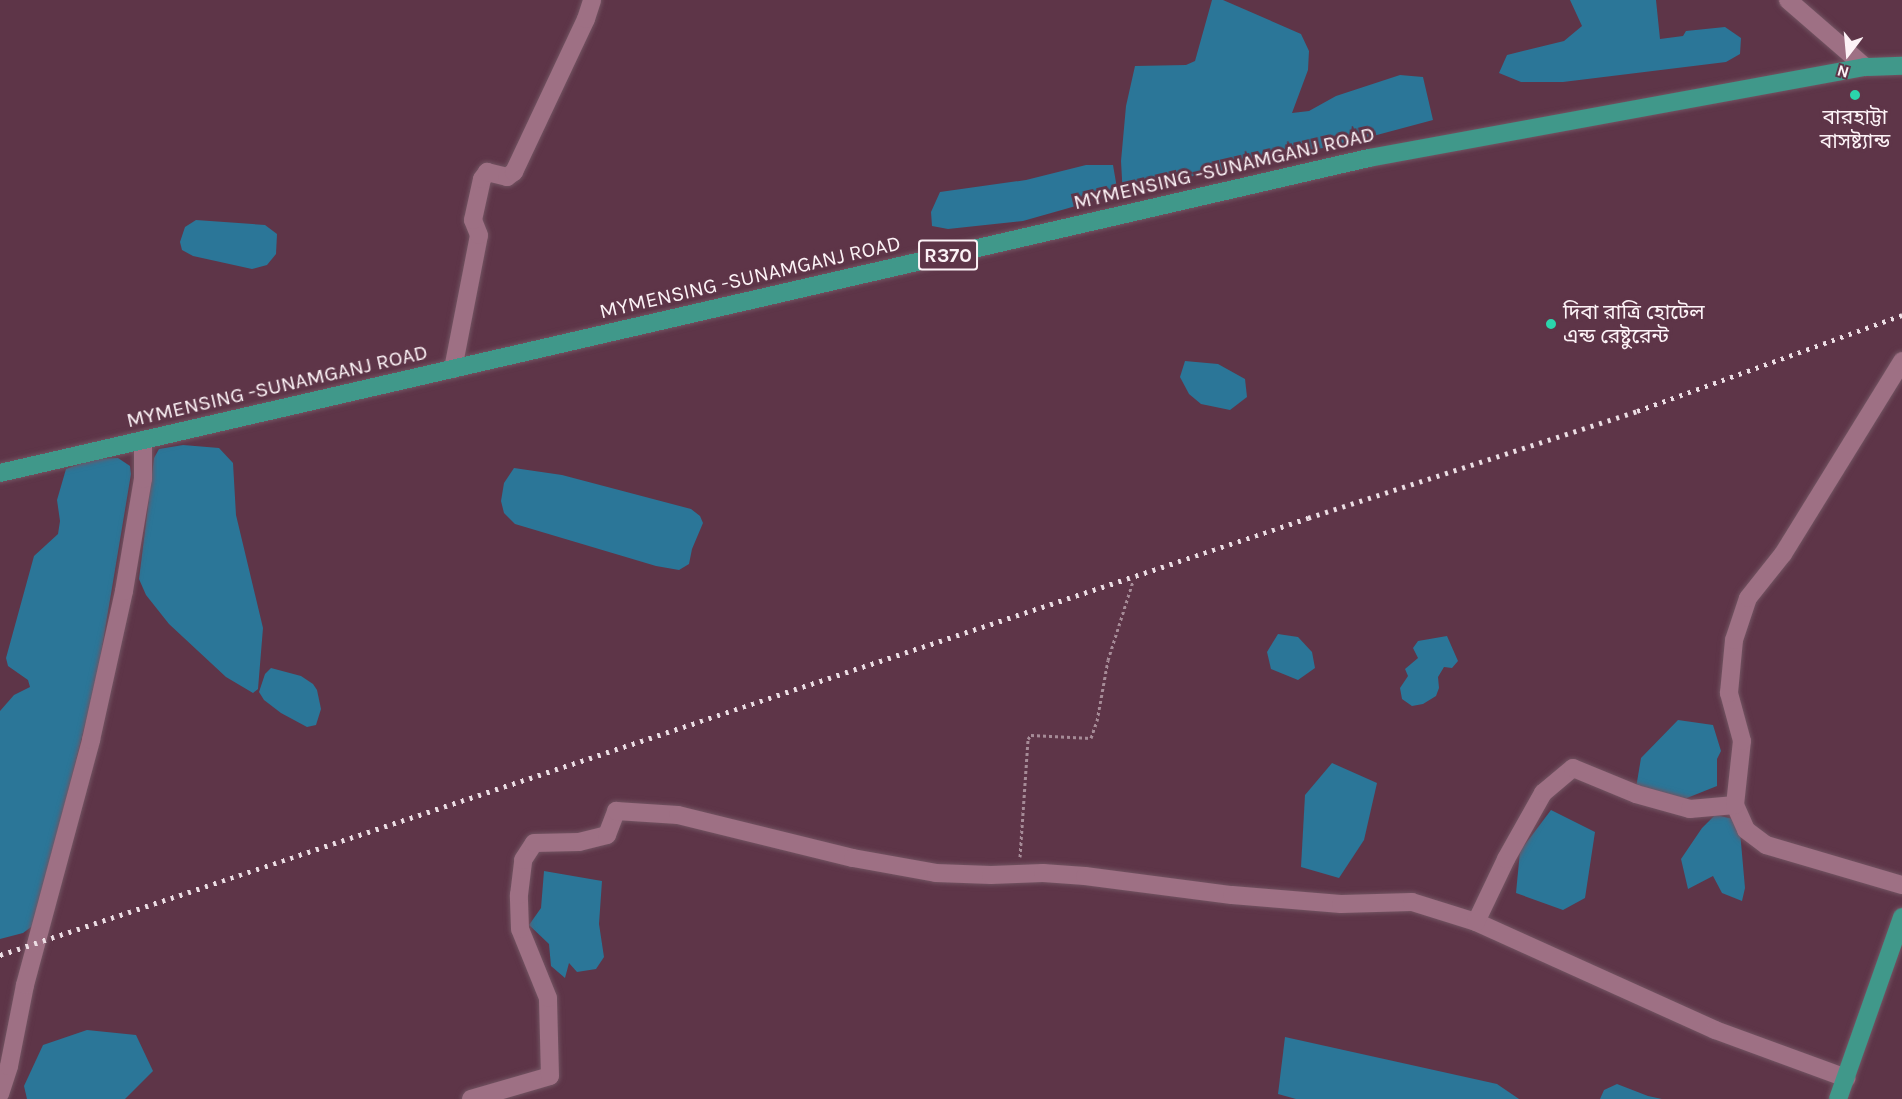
<!DOCTYPE html>
<html>
<head>
<meta charset="utf-8">
<style>
  body { margin:0 }
  #map { position:relative; width:1902px; height:1099px; overflow:hidden; background:#5e3548; font-family:Karla,"Noto Sans Bengali",sans-serif }
  div>[style] { position:absolute }
  [style*='--x'] { left:calc(var(--x)*1px); top:calc(var(--y)*1px); width:calc(var(--w)*1px); rotate:calc(var(--a)*1deg) }
  .water>* { inset:0; background:#2b7698 }
  .path>* { height:3px; margin-top:-1.5px; transform-origin:0; background:repeating-linear-gradient(90deg,#a68b97 0 3px,transparent 0 6px) }
  .roads { filter:drop-shadow(0 0 2px #725462) drop-shadow(0 0 2px #725462) }
  .minor>* { height:18px; margin:-9px; padding:0 9px; transform-origin:9px; border-radius:9px; background:#9e7084 }
  .major>* { height:18px; margin:-9px; padding:0 9px; transform-origin:9px; border-radius:9px; background:#40988a }
  .rail>* { height:4.5px; margin-top:-2.25px; transform-origin:0; background:repeating-linear-gradient(90deg,#ecdee4 0 3px,transparent 0 9px) }
  .dots>* { width:16px; height:16px; translate:-50% -50%; box-sizing:border-box; border:3px solid #5e3548; border-radius:50% }
  span { translate:-50% -50%; white-space:nowrap; text-align:center; line-height:1.15; -webkit-text-stroke:6px #5e3548; paint-order:stroke }
  .shield-label span { padding:2px 4px; background:#5e3548; border:2px solid; border-radius:4px; -webkit-text-stroke-width:0 }
  .shield-label { font-size:20px; color:#fcf2f6; font-weight:700 }
  .poi-label { font-size:21px; color:#fcf2f6 }
  .left { translate:0 -50%; text-align:left }
  .street-label { font-size:21px; color:#fcf2f6 }
  .north { position:absolute; left:1818px; top:24px; width:60px; height:60px; -webkit-text-stroke:4px #5e3548; paint-order:stroke; rotate:196deg; font-size:16px; font-weight:700; line-height:24px; text-align:center; color:#fcf2f6 }
  .north::after { content:''; display:block; margin:auto; width:21px; height:27px; background:#fcf2f6; clip-path:polygon(50% 0,100% 100%,50% 72%,0 100%) }
</style>
</head>
<body>
<div id="map">
  <div class="water">
    <i style="clip-path:polygon(1212px 0,1223px 0,1301px 34px,1309px 51px,1308px 70px,1292px 113px,1309px 111px,1336px 96px,1400px 75px,1423px 77px,1433px 120px,1332px 147px,1298px 151px,1241px 167px,1183px 178px,1169px 187px,1123px 197px,1121px 161px,1126px 106px,1135px 66px,1186px 65px,1195px 61px)"></i>
    <i style="clip-path:polygon(1570px 0,1656px 0,1660px 39px,1683px 36px,1686px 31px,1725px 27px,1741px 38px,1740px 54px,1726px 62px,1563px 82px,1521px 82px,1499px 73px,1507px 55px,1564px 41px,1582px 26px)"></i>
    <i style="clip-path:polygon(1086px 165px,1113px 165px,1118px 194px,1023px 221px,948px 229px,932px 226px,931px 212px,940px 192px,1026px 180px)"></i>
    <i style="clip-path:polygon(196px 220px,265px 225px,277px 234px,276px 254px,267px 265px,252px 269px,193px 256px,182px 250px,180px 242px,185px 227px)"></i>
    <i style="clip-path:polygon(1185px 361px,1218px 364px,1245px 379px,1247px 397px,1230px 410px,1201px 404px,1189px 394px,1180px 377px)"></i>
    <i style="clip-path:polygon(183px 445px,219px 448px,233px 463px,236px 515px,263px 628px,258px 689px,253px 693px,226px 677px,169px 624px,146px 595px,139px 579px,154px 458px,159px 449px)"></i>
    <i style="clip-path:polygon(118px 458px,130px 466px,131px 474px,97px 678px,34px 925px,23px 933px,0 939px,0 711px,14px 695px,30px 687px,28px 680px,8px 666px,6px 658px,34px 556px,58px 534px,60px 521px,57px 500px,66px 469px,93px 459px)"></i>
    <i style="clip-path:polygon(514px 468px,562px 475px,691px 509px,700px 516px,703px 523px,692px 549px,689px 564px,679px 570px,656px 566px,515px 524px,504px 513px,501px 501px,504px 483px)"></i>
    <i style="clip-path:polygon(1278px 634px,1298px 637px,1312px 652px,1315px 668px,1298px 680px,1271px 669px,1267px 652px)"></i>
    <i style="clip-path:polygon(1447px 636px,1458px 661px,1452px 668px,1444px 667px,1438px 677px,1439px 688px,1436px 696px,1423px 704px,1412px 706px,1402px 699px,1400px 688px,1408px 676px,1405px 669px,1418px 658px,1413px 648px,1418px 641px)"></i>
    <i style="clip-path:polygon(271px 668px,301px 676px,313px 684px,317px 690px,321px 709px,316px 725px,307px 727px,281px 713px,264px 700px,259px 692px,265px 674px)"></i>
    <i style="clip-path:polygon(1678px 720px,1713px 725px,1721px 751px,1717px 759px,1717px 786px,1687px 798px,1658px 797px,1636px 788px,1641px 758px)"></i>
    <i style="clip-path:polygon(1332px 763px,1377px 783px,1364px 840px,1339px 878px,1301px 867px,1305px 795px)"></i>
    <i style="clip-path:polygon(1551px 810px,1595px 832px,1585px 898px,1563px 910px,1516px 893px,1520px 851px)"></i>
    <i style="clip-path:polygon(1715px 815px,1739px 820px,1745px 888px,1742px 901px,1722px 893px,1713px 876px,1688px 889px,1681px 859px,1702px 828px)"></i>
    <i style="clip-path:polygon(544px 871px,602px 881px,599px 924px,604px 957px,596px 969px,577px 972px,569px 963px,565px 978px,551px 966px,549px 944px,529px 925px,541px 908px)"></i>
    <i style="clip-path:polygon(87px 1030px,136px 1035px,153px 1071px,125px 1099px,27px 1099px,24px 1086px,43px 1045px)"></i>
    <i style="clip-path:polygon(1285px 1037px,1497px 1084px,1519px 1099px,1296px 1099px,1278px 1094px)"></i>
    <i style="clip-path:polygon(1617px 1084px,1648px 1096px,1662px 1099px,1600px 1099px,1604px 1090px)"></i>
  </div>
  <div class="path">
    <i style="--x:1020;--y:857;--w:118;--a:-86.1"></i>
    <i style="--x:1028;--y:739;--w:5;--a:-53"></i>
    <i style="--x:1031;--y:735;--w:60;--a:2.9"></i>
    <i style="--x:1091;--y:738;--w:18;--a:-71"></i>
    <i style="--x:1097;--y:721;--w:62;--a:-79.8"></i>
    <i style="--x:1108;--y:660;--w:83;--a:-72.4"></i>
  </div>
  <div class="roads">
    <div class="minor">
      <i style="--x:1788;--y:0;--w:102;--a:41"></i>
      <i style="--x:453;--y:369;--w:136;--a:-79"></i>
      <i style="--x:479;--y:235;--w:16;--a:-112"></i>
      <i style="--x:473;--y:220;--w:42;--a:-77.6"></i>
      <i style="--x:482;--y:179;--w:9;--a:-54"></i>
      <i style="--x:487;--y:172;--w:21;--a:14"></i>
      <i style="--x:507;--y:177;--w:9;--a:-36"></i>
      <i style="--x:514;--y:172;--w:169;--a:-64.8"></i>
      <i style="--x:586;--y:19;--w:20;--a:-72"></i>
      <i style="--x:1735;--y:805;--w:27;--a:66"></i>
      <i style="--x:1746;--y:830;--w:25;--a:37"></i>
      <i style="--x:1766;--y:845;--w:142;--a:16.4"></i>
      <i style="--x:1476;--y:922;--w:262;--a:24.3"></i>
      <i style="--x:1715;--y:1030;--w:140;--a:20.1"></i>
      <i style="--x:0;--y:1094;--w:29;--a:-72"></i>
      <i style="--x:9;--y:1066;--w:83;--a:-78.8"></i>
      <i style="--x:25;--y:985;--w:254;--a:-74.9"></i>
      <i style="--x:91;--y:740;--w:153;--a:-77.5"></i>
      <i style="--x:124;--y:591;--w:114;--a:-80.4"></i>
      <i style="--x:143;--y:479;--w:39;--a:-90"></i>
      <i style="--x:471;--y:1099;--w:82;--a:-16.2"></i>
      <i style="--x:550;--y:1076;--w:78;--a:-91.5"></i>
      <i style="--x:548;--y:998;--w:74;--a:-112.1"></i>
      <i style="--x:520;--y:929;--w:34;--a:-92"></i>
      <i style="--x:519;--y:895;--w:35;--a:-83"></i>
      <i style="--x:523;--y:860;--w:20;--a:-57"></i>
      <i style="--x:534;--y:843;--w:45;--a:-1.3"></i>
      <i style="--x:579;--y:842;--w:29;--a:-14"></i>
      <i style="--x:607;--y:835;--w:26;--a:-69"></i>
      <i style="--x:616;--y:811;--w:62;--a:3.7"></i>
      <i style="--x:678;--y:815;--w:180;--a:13.8"></i>
      <i style="--x:853;--y:858;--w:84;--a:10.2"></i>
      <i style="--x:936;--y:873;--w:55;--a:2.1"></i>
      <i style="--x:991;--y:875;--w:52;--a:-2.2"></i>
      <i style="--x:1043;--y:873;--w:42;--a:4.1"></i>
      <i style="--x:1085;--y:876;--w:148;--a:7.4"></i>
      <i style="--x:1232;--y:895;--w:109;--a:4.7"></i>
      <i style="--x:1341;--y:904;--w:71;--a:-1.6"></i>
      <i style="--x:1412;--y:902;--w:67;--a:17.4"></i>
      <i style="--x:1476;--y:922;--w:70;--a:-64.5"></i>
      <i style="--x:1506;--y:859;--w:76;--a:-60.7"></i>
      <i style="--x:1543;--y:793;--w:39;--a:-40"></i>
      <i style="--x:1573;--y:768;--w:68;--a:22.4"></i>
      <i style="--x:1636;--y:794;--w:56;--a:15.5"></i>
      <i style="--x:1690;--y:809;--w:45;--a:-5.1"></i>
      <i style="--x:1735;--y:805;--w:64;--a:-83.8"></i>
      <i style="--x:1742;--y:741;--w:50;--a:-105.2"></i>
      <i style="--x:1729;--y:693;--w:53;--a:-84.6"></i>
      <i style="--x:1734;--y:640;--w:44;--a:-71.6"></i>
      <i style="--x:1748;--y:598;--w:56;--a:-51.5"></i>
      <i style="--x:1783;--y:554;--w:227;--a:-58.3"></i>
    </div>
    <div class="major">
      <i style="--x:0;--y:473;--w:1405;--a:-12.96"></i>
      <i style="--x:1369;--y:158;--w:504;--a:-10.4"></i>
      <i style="--x:1865;--y:67;--w:37;--a:-2"></i>
      <i style="--x:1838;--y:1099;--w:193;--a:-70.6"></i>
    </div>
  </div>
  <div class="rail">
    <i style="--x:0;--y:955;--w:1379;--a:-18.47"></i>
    <i style="--x:1308;--y:518;--w:346;--a:-18"></i>
    <i style="--x:1637;--y:411;--w:282;--a:-19.9"></i>
  </div>
  <div class="dots">
    <i style="left:1855px;top:95px;background:#2bd5ac"></i>
    <i style="left:1551px;top:324px;background:#2bd5ac"></i>
  </div>
  <div class="shield-label">
    <span style="left:948px;top:255px">R370</span>
  </div>
  <div class="poi-label">
    <span style="left:1855px;top:129px">বারহাট্টা<br>বাসষ্ট্যান্ড</span>
    <span class="left" style="left:1563px;top:324px">দিবা রাত্রি হোটেল<br>এন্ড রেষ্টুরেন্ট</span>
  </div>
  <div class="street-label">
    <span style="left:1224px;top:168px;rotate:-13deg">MYMENSING -SUNAMGANJ ROAD</span>
    <span style="left:750px;top:277px;rotate:-13deg">MYMENSING -SUNAMGANJ ROAD</span>
    <span style="left:277px;top:386px;rotate:-13deg">MYMENSING -SUNAMGANJ ROAD</span>
  </div>
  <div class="north">N</div>
</div>
</body>
</html>
